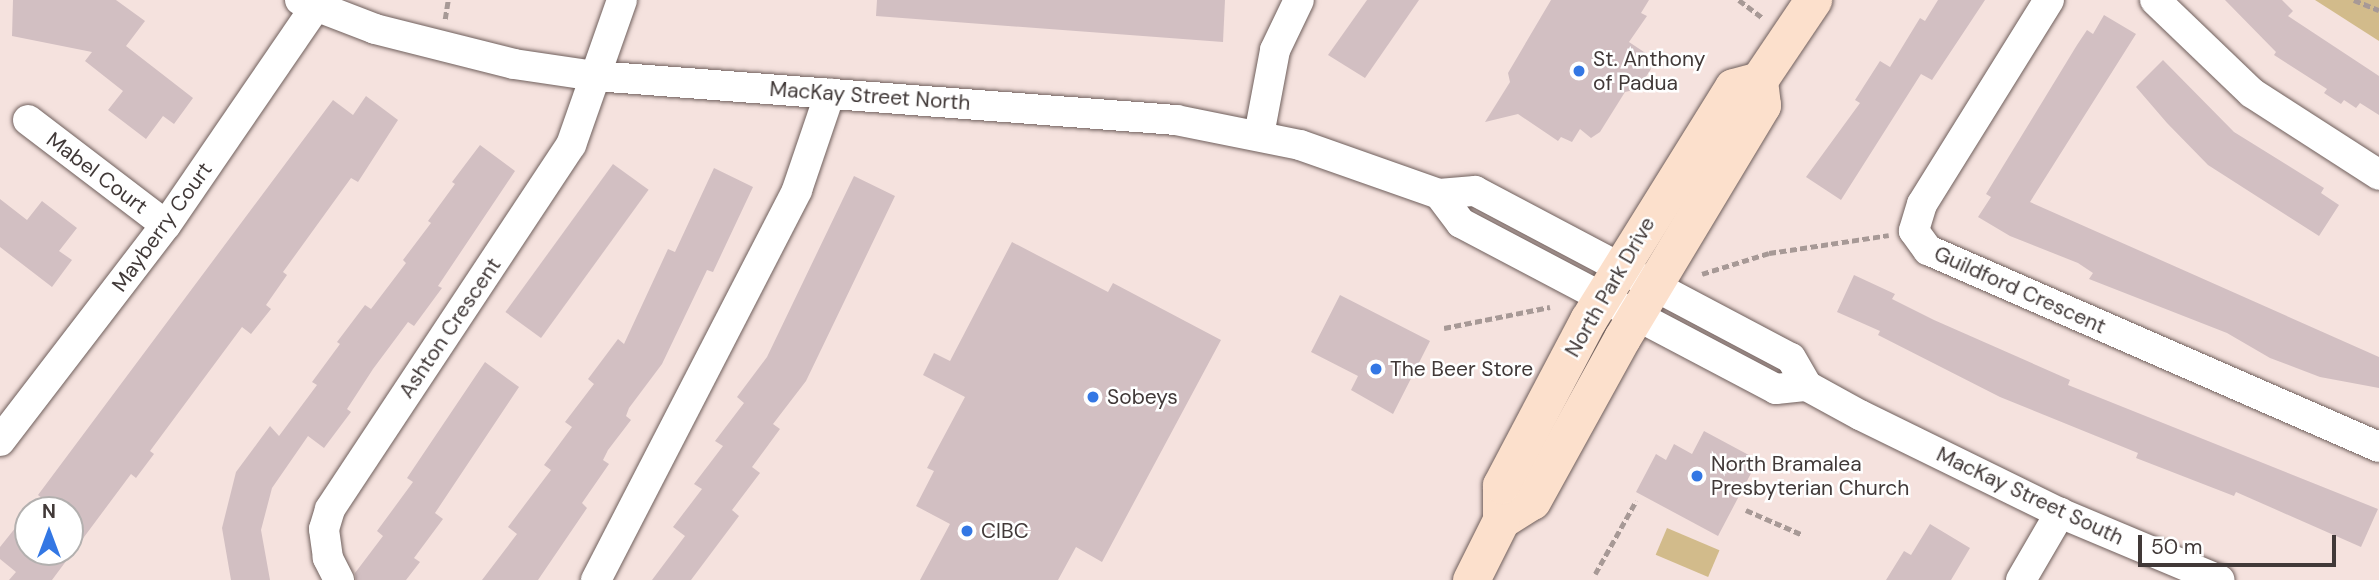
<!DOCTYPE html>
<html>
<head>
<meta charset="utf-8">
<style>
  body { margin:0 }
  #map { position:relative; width:2379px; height:580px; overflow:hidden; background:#f5e2de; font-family:"DM Sans",sans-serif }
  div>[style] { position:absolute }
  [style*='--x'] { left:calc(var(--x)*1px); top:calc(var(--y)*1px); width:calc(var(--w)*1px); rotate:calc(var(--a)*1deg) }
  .green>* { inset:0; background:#d2bb8b; transform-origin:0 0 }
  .building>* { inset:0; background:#d2bfc2; transform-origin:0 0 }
  .path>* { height:4.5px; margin-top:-2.25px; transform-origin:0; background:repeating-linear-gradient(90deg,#a79996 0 7px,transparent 0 10.5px) }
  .roads { filter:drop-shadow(0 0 2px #6f5f5c) drop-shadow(0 0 2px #6f5f5c) }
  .minor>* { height:30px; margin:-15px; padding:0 15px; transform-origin:15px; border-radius:15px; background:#fff }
  .major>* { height:37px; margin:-18.5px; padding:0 18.5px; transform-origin:18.5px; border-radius:18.5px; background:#fce0cc }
  .dots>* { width:19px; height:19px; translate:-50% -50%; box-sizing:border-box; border:4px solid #fff; border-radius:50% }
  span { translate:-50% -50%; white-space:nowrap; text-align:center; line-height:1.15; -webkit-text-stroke:5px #fff; paint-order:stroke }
  .poi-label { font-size:21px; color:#413938 }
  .left { translate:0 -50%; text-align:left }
  .street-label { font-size:21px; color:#413938 }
  .north { position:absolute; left:14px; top:496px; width:70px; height:70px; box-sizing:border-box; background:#fff; border:2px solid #b3b0af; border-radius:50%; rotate:0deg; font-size:19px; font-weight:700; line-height:28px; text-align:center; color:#413938 }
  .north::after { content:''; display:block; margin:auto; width:24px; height:32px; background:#3377e4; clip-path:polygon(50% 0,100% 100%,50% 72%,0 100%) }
  .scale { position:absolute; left:2138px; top:535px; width:198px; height:32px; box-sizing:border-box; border:4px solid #413938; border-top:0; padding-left:9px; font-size:21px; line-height:24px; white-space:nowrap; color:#413938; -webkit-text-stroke:5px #fff; paint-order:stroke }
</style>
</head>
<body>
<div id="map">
  <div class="green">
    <i style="clip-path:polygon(2315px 0,2379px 0,2379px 41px)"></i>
    <i style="left:1667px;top:528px;width:57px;height:29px;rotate:23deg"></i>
  </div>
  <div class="building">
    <i style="clip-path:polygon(13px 0,116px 0,145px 21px,126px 46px,193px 98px,174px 124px,163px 116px,146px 139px,108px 110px,123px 91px,85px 61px,92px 52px,12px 36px)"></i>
    <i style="clip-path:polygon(877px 0,1225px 0,1223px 42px,876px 16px)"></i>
    <i style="clip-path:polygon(1367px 0,1419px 0,1365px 78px,1328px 55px)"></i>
    <i style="clip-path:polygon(1551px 0,1649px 0,1641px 13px,1647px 16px,1629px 42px,1647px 54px,1651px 69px,1638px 89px,1625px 92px,1600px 132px,1591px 138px,1580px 129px,1572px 142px,1561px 137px,1558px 141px,1518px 114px,1485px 122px,1510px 82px,1508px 73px)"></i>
    <i style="clip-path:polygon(1938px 0,1985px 0,1932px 80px,1921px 74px,1841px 200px,1806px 177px,1860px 103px,1855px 100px,1880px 61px,1890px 67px,1920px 18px,1925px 21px)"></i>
    <i style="clip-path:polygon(2225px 0,2282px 0,2293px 11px,2288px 16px,2379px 76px,2379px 115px,2360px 103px,2356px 108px,2344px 100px,2341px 104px,2324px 93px,2327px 89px,2274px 55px,2276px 52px)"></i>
    <i style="clip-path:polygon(2104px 15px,2136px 34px,2030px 202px,2379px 357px,2379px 388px,2320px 377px,2270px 358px,2227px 333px,2089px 279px,2093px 273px,2078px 263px,2010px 236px,1978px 217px,1991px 197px,1986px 194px,2077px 45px,2087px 30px,2093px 34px)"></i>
    <i style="clip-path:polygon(2163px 60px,2234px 132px,2324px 188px,2321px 193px,2339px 205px,2319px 236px,2208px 165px,2167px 123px,2136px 87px)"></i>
    <i style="clip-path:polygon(366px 96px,398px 120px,358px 182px,351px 178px,283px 272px,287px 275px,266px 305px,271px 309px,251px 334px,242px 327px,150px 451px,154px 454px,136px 478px,131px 474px,52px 580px,9px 580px,16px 572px,0 559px,0 547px,28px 512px,28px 552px,70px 552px,70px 510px,57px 510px,38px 495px,333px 100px,353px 115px)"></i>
    <i style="clip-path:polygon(480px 145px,515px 171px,438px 286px,442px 288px,414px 326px,408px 322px,373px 369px,347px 409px,351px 412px,324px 448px,308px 436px,272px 488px,261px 530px,270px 580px,231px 580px,222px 528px,236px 472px,270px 426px,279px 436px,317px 385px,312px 382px,340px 344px,337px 342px,365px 305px,371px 309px,406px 263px,403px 260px,431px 223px,428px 221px,455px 184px,452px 182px)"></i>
    <i style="left:613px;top:164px;width:44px;height:183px;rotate:36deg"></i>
    <i style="clip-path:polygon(714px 168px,753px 187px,713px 272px,707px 270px,662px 364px,629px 408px,626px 416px,631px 420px,608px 450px,603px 460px,609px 464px,582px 503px,587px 508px,538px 580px,482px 580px,517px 534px,508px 527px,551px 470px,544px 465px,572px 427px,565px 422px,594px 384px,588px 379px,618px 339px,624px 344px,668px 249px,675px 252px)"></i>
    <i style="clip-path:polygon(854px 176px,895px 196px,806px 381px,773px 424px,780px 429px,752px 467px,760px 473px,732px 510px,739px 516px,691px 580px,652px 580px,685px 536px,673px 527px,702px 489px,694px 484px,723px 446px,715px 441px,744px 403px,737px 397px,767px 357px)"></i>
    <i style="clip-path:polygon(0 199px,27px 220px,42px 201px,77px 228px,59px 251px,72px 260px,52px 287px,0 247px)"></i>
    <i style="clip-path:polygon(1012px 242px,1108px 292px,1113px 283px,1221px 340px,1102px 562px,1076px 547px,1058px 580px,920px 580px,950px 524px,916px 506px,934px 471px,927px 468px,965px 397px,923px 375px,934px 353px,950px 361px)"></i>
    <i style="clip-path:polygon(1854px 275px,1895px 294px,1892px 299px,1934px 320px,2070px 380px,2068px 385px,2378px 509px,2361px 547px,2236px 492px,2234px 496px,2136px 458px,2138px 453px,2000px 397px,1878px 335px,1880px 331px,1837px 312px)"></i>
    <i style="clip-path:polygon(1340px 295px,1430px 341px,1393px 414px,1351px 390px,1358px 376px,1311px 352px)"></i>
    <i style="clip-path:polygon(485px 362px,519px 387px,435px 513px,443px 519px,414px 558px,420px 562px,406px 580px,356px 580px,355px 573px,383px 536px,377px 531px,413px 482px,407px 478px)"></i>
    <i style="clip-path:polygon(1704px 431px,1758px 460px,1718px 536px,1636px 492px,1656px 454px,1666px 460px,1674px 444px,1692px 454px)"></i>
    <i style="clip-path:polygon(1930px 524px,1970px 548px,1951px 580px,1886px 580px,1904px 551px,1911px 555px)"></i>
  </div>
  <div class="path">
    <i style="--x:1739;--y:0;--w:30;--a:37"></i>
    <i style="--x:2354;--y:0;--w:27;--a:22"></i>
    <i style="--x:445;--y:19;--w:19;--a:-81"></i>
    <i style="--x:1702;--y:274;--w:70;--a:-17.4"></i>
    <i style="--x:1769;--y:253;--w:121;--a:-8.5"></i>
    <i style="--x:1444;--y:328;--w:108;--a:-11.2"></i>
    <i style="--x:1746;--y:510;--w:62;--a:23.7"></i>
    <i style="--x:1595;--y:574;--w:84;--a:-60.7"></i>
  </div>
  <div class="roads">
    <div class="minor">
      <i style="--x:300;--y:0;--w:80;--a:21.1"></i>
      <i style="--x:375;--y:29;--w:143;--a:14.1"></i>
      <i style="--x:514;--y:64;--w:82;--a:8.4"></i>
      <i style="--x:595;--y:76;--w:583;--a:4.33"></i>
      <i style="--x:1176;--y:120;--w:126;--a:11.4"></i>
      <i style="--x:1300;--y:145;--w:147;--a:19.4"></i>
      <i style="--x:1439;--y:194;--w:36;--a:-5"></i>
      <i style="--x:1475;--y:191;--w:357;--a:27.9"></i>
      <i style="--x:1791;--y:358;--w:32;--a:60"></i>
      <i style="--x:1807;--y:386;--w:60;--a:28.7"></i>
      <i style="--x:1860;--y:415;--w:223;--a:26.1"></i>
      <i style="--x:2060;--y:513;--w:173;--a:22.8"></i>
      <i style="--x:2049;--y:0;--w:240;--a:121.9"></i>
      <i style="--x:1922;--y:204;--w:28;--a:107"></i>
      <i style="--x:1914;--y:231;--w:24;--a:54"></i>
      <i style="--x:1928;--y:250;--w:492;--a:23.6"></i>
      <i style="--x:2155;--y:0;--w:134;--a:43.8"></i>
      <i style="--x:2252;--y:93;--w:151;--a:32.8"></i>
      <i style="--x:28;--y:120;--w:173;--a:37.3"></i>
      <i style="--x:1259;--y:135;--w:86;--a:-79.3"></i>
      <i style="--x:1275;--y:50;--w:55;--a:-64.4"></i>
      <i style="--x:1439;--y:194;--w:36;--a:53"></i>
      <i style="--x:1461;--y:223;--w:356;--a:27.8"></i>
      <i style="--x:1776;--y:389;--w:31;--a:-6"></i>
      <i style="--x:0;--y:441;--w:272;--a:-52.5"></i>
      <i style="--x:166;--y:225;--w:264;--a:-55.6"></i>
      <i style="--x:339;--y:580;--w:25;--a:-117"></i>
      <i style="--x:328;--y:558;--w:29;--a:-98"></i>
      <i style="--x:324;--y:529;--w:21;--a:-73"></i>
      <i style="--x:330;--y:509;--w:437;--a:-56.5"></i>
      <i style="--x:571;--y:145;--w:154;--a:-70.6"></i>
      <i style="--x:596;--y:580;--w:439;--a:-62.7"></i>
      <i style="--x:797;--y:190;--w:102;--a:-71.2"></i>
      <i style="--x:2021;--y:580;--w:78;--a:-59.8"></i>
    </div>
    <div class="major">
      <i style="--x:1501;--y:520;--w:36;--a:-32"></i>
      <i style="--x:1532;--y:501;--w:186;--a:-61.1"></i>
      <i style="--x:1622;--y:338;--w:272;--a:-59"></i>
      <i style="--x:1762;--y:105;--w:25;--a:-97"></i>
      <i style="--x:1759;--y:80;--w:97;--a:-56"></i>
      <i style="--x:1471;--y:580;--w:67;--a:-63.4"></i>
      <i style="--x:1501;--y:520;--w:35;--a:-90"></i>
      <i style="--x:1501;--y:485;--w:187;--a:-62.2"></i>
      <i style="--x:1588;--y:320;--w:274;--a:-58.1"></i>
      <i style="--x:1733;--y:87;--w:27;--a:-15"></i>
    </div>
  </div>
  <div class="dots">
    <i style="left:1579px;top:71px;background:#3377e4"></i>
    <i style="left:1376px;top:369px;background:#3377e4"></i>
    <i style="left:1093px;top:397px;background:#3377e4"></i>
    <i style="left:1697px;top:476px;background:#3377e4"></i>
    <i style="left:967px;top:531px;background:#3377e4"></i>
  </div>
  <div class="poi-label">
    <span class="left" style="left:1593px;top:71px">St. Anthony<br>of Padua</span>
    <span class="left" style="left:1390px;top:369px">The Beer Store</span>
    <span class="left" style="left:1107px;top:397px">Sobeys</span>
    <span class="left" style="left:1711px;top:476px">North Bramalea<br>Presbyterian Church</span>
    <span class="left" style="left:981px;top:531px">CIBC</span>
  </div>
  <div class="street-label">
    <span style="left:870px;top:96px;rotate:4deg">MacKay Street North</span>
    <span style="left:97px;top:173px;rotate:37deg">Mabel Court</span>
    <span style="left:162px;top:227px;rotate:-54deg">Mayberry Court</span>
    <span style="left:1610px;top:287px;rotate:-60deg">North Park Drive</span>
    <span style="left:2020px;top:290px;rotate:24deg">Guildford Crescent</span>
    <span style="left:450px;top:328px;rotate:-56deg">Ashton Crescent</span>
    <span style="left:2030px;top:496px;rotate:25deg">MacKay Street South</span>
  </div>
  <div class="north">N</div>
  <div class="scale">50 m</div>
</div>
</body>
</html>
